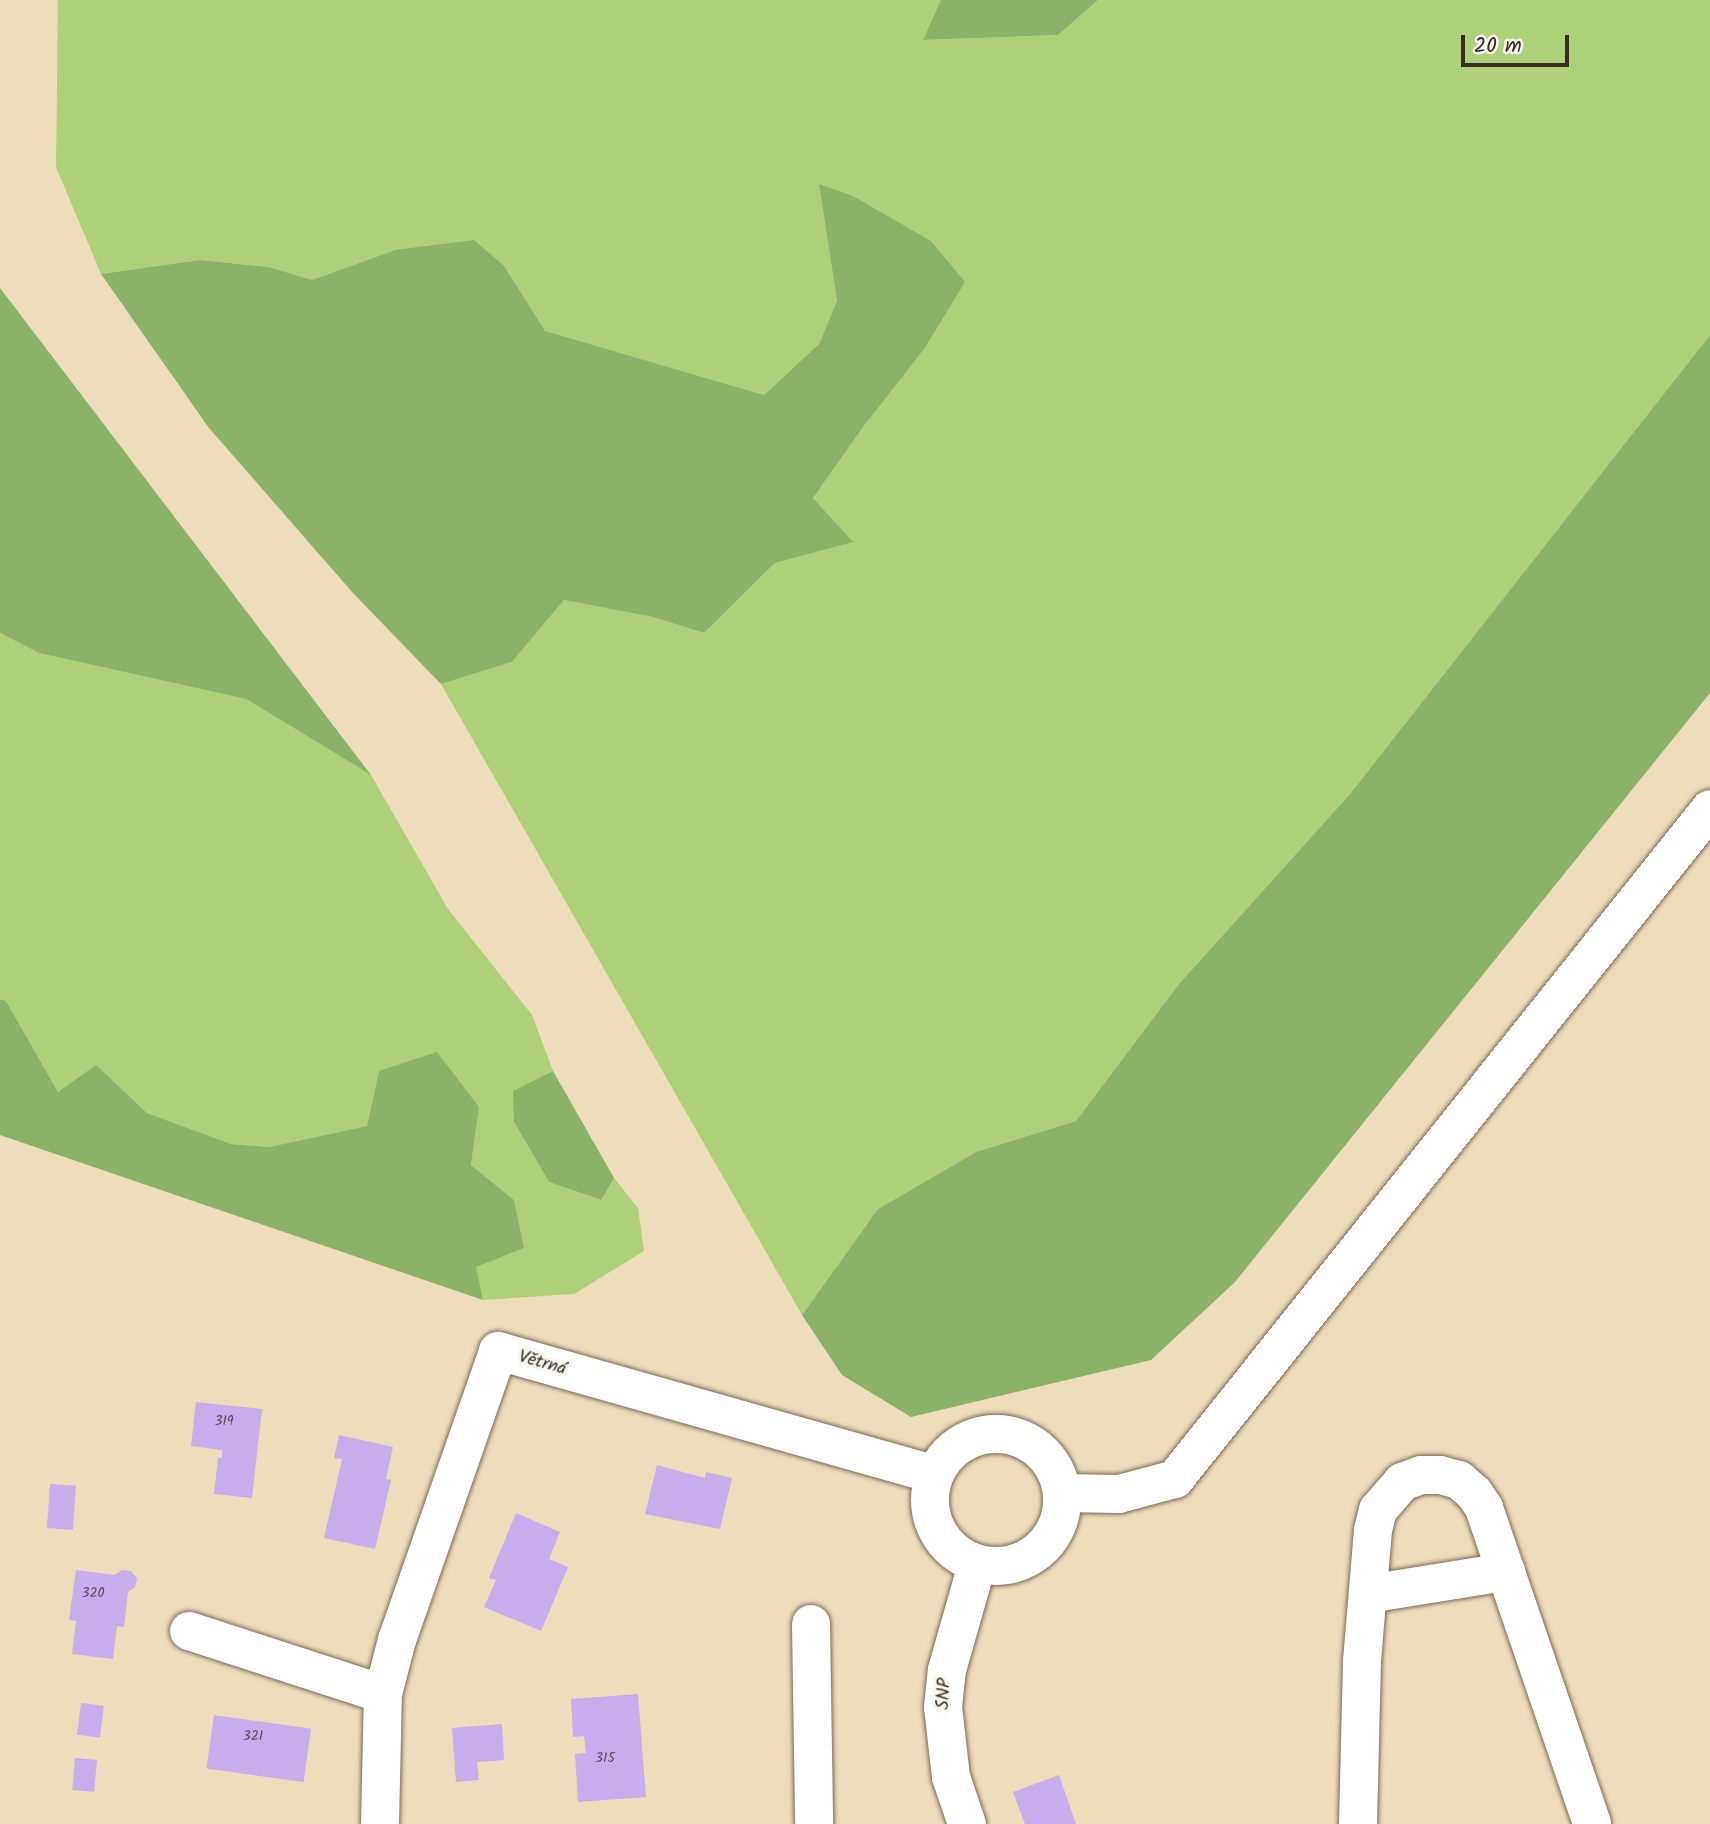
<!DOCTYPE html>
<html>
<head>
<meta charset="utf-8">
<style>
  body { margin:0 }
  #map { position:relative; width:1710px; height:1824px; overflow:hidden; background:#edddba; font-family:Kalam,sans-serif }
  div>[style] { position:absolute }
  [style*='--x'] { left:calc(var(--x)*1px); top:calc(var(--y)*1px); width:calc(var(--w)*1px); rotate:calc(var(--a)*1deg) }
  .green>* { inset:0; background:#add079 }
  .forest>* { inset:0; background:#8ab269 }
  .building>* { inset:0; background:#c6adec; transform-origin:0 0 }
  .roads { filter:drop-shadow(0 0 2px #796955) drop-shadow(0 0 2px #796955) }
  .minor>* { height:38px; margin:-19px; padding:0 19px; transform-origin:19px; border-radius:19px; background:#fff }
  .minor>.ring { margin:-19px; padding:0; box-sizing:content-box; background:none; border:38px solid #fff; border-radius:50% }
  span { translate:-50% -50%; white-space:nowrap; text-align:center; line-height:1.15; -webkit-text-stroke:7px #f6f6f2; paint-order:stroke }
  .number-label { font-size:14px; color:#5e4b52 }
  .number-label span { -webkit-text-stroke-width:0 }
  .street-label { font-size:18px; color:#3b2a1e }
  .scale { position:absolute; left:1461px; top:35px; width:108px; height:32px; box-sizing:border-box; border:4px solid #3b2a1e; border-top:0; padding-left:9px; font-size:21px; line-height:24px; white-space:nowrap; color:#3b2a1e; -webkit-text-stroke:5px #f6f6f2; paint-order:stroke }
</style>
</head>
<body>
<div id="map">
  <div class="green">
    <i style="clip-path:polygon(58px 0,941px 0,924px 40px,1058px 35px,1098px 0,1710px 0,1710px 335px,1350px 794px,1179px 984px,1076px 1121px,976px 1152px,878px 1209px,802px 1315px,441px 684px,512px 662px,564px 600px,653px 617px,704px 633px,775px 563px,852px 542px,813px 498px,866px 423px,819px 184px,837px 301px,819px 344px,764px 395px,544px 331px,504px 266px,395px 250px,312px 280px,269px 267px,200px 260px,101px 274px,56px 167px)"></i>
    <i style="clip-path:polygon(0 633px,39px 653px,246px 699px,371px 775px,448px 909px,532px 1015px,553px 1071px,514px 1091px,514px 1122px,549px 1182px,600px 1200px,614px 1178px,638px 1208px,644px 1251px,574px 1294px,483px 1300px,475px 1267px,523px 1248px,514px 1200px,471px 1165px,479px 1106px,379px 1071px,367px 1126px,269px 1147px,231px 1144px,147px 1113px,96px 1066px,58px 1092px,6px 1001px,0 999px)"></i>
  </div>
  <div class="forest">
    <i style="clip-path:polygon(941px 0,1098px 0,1058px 35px,923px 40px)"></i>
    <i style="clip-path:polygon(819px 184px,853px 196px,931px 241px,965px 282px,924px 349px,866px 423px,813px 498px,853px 542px,775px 563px,704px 633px,653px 617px,564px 600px,512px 662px,441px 684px,353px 593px,209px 428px,101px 274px,200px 260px,269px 267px,312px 280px,395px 250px,474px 240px,504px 266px,545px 331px,764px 395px,819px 344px,837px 301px)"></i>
    <i style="clip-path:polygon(0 288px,371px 775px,246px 699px,39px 653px,0 633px)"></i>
    <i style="clip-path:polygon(1710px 335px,1710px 693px,1235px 1282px,1151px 1360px,911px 1417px,842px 1375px,802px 1315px,878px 1209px,976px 1152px,1076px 1121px,1179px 984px,1350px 794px)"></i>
    <i style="clip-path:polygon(0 999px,6px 1001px,58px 1092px,96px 1065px,147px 1113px,231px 1144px,269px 1147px,367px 1126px,379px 1071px,437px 1052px,479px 1107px,471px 1165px,514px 1200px,524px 1248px,476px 1267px,483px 1300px,0 1135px)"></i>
    <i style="clip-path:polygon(553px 1071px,614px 1178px,601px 1200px,549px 1182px,514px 1122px,513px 1091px)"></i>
  </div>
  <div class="building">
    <i style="clip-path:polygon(196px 1402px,262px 1409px,252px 1498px,214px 1494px,218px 1458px,222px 1458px,222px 1450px,191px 1446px)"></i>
    <i style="clip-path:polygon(339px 1435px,393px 1447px,386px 1479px,391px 1480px,375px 1549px,324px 1538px,342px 1459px,334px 1458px)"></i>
    <i style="clip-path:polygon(657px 1465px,705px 1478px,706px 1472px,732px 1478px,720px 1529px,645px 1514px)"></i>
    <i style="left:50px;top:1484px;width:26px;height:44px;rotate:4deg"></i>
    <i style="clip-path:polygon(516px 1513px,560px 1532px,549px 1559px,568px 1567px,541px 1631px,484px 1607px,496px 1580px,489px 1578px)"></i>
    <i style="clip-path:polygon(76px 1570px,115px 1575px,122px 1570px,131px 1571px,137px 1578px,135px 1587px,128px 1592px,124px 1627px,117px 1626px,113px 1659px,72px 1654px,76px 1621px,69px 1620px)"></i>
    <i style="clip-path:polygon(638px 1694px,646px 1797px,578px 1802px,575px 1754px,586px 1753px,584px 1736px,573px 1737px,571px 1699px)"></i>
    <i style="left:81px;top:1703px;width:23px;height:32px;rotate:7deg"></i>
    <i style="left:214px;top:1715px;width:98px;height:54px;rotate:8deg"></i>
    <i style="clip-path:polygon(502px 1724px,504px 1760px,477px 1762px,479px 1780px,456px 1782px,452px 1728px)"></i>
    <i style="left:75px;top:1758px;width:22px;height:32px;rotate:5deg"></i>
    <i style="clip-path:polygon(1059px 1775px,1076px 1824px,1025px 1824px,1013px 1792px)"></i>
  </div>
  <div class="roads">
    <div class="minor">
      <i class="ring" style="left:930px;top:1434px;width:94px;height:94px"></i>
      <i style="--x:1063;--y:1493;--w:56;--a:1"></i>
      <i style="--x:1119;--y:1494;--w:58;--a:-15"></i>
      <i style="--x:1175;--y:1479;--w:857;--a:-51.39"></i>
      <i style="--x:1368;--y:1594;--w:140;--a:-9.1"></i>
      <i style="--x:811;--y:1624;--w:200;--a:89.1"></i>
      <i style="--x:189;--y:1631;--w:204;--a:18"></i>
      <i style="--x:380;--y:1824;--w:130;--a:-88.7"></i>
      <i style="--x:383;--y:1694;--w:56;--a:-75.5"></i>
      <i style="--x:397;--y:1640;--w:306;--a:-70.7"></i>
      <i style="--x:498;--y:1351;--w:453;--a:15.8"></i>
      <i style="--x:967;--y:1824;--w:50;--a:-108.8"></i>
      <i style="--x:951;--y:1777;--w:70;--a:-96.5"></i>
      <i style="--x:943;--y:1707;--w:37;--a:-84"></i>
      <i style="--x:947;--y:1670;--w:109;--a:-74.1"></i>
      <i style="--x:1358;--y:1824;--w:163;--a:-88.6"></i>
      <i style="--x:1362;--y:1661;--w:131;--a:-85.2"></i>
      <i style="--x:1373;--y:1530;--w:21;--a:-76"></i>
      <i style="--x:1378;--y:1510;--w:37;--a:-49"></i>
      <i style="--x:1402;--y:1482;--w:20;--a:-20"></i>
      <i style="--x:1421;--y:1475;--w:19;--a:0"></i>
      <i style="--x:1440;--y:1475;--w:20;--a:15"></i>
      <i style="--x:1459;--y:1480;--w:20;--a:41"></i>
      <i style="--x:1474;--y:1493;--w:18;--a:56"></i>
      <i style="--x:1484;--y:1508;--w:334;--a:71.1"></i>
    </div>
  </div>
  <div class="number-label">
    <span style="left:224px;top:1421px">319</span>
    <span style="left:93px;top:1593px">320</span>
    <span style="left:253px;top:1736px">321</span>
    <span style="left:605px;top:1758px">315</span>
  </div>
  <div class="street-label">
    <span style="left:542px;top:1364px;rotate:16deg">Větrná</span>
    <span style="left:945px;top:1694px;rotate:-86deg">SNP</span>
  </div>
  <div class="scale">20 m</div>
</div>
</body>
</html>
